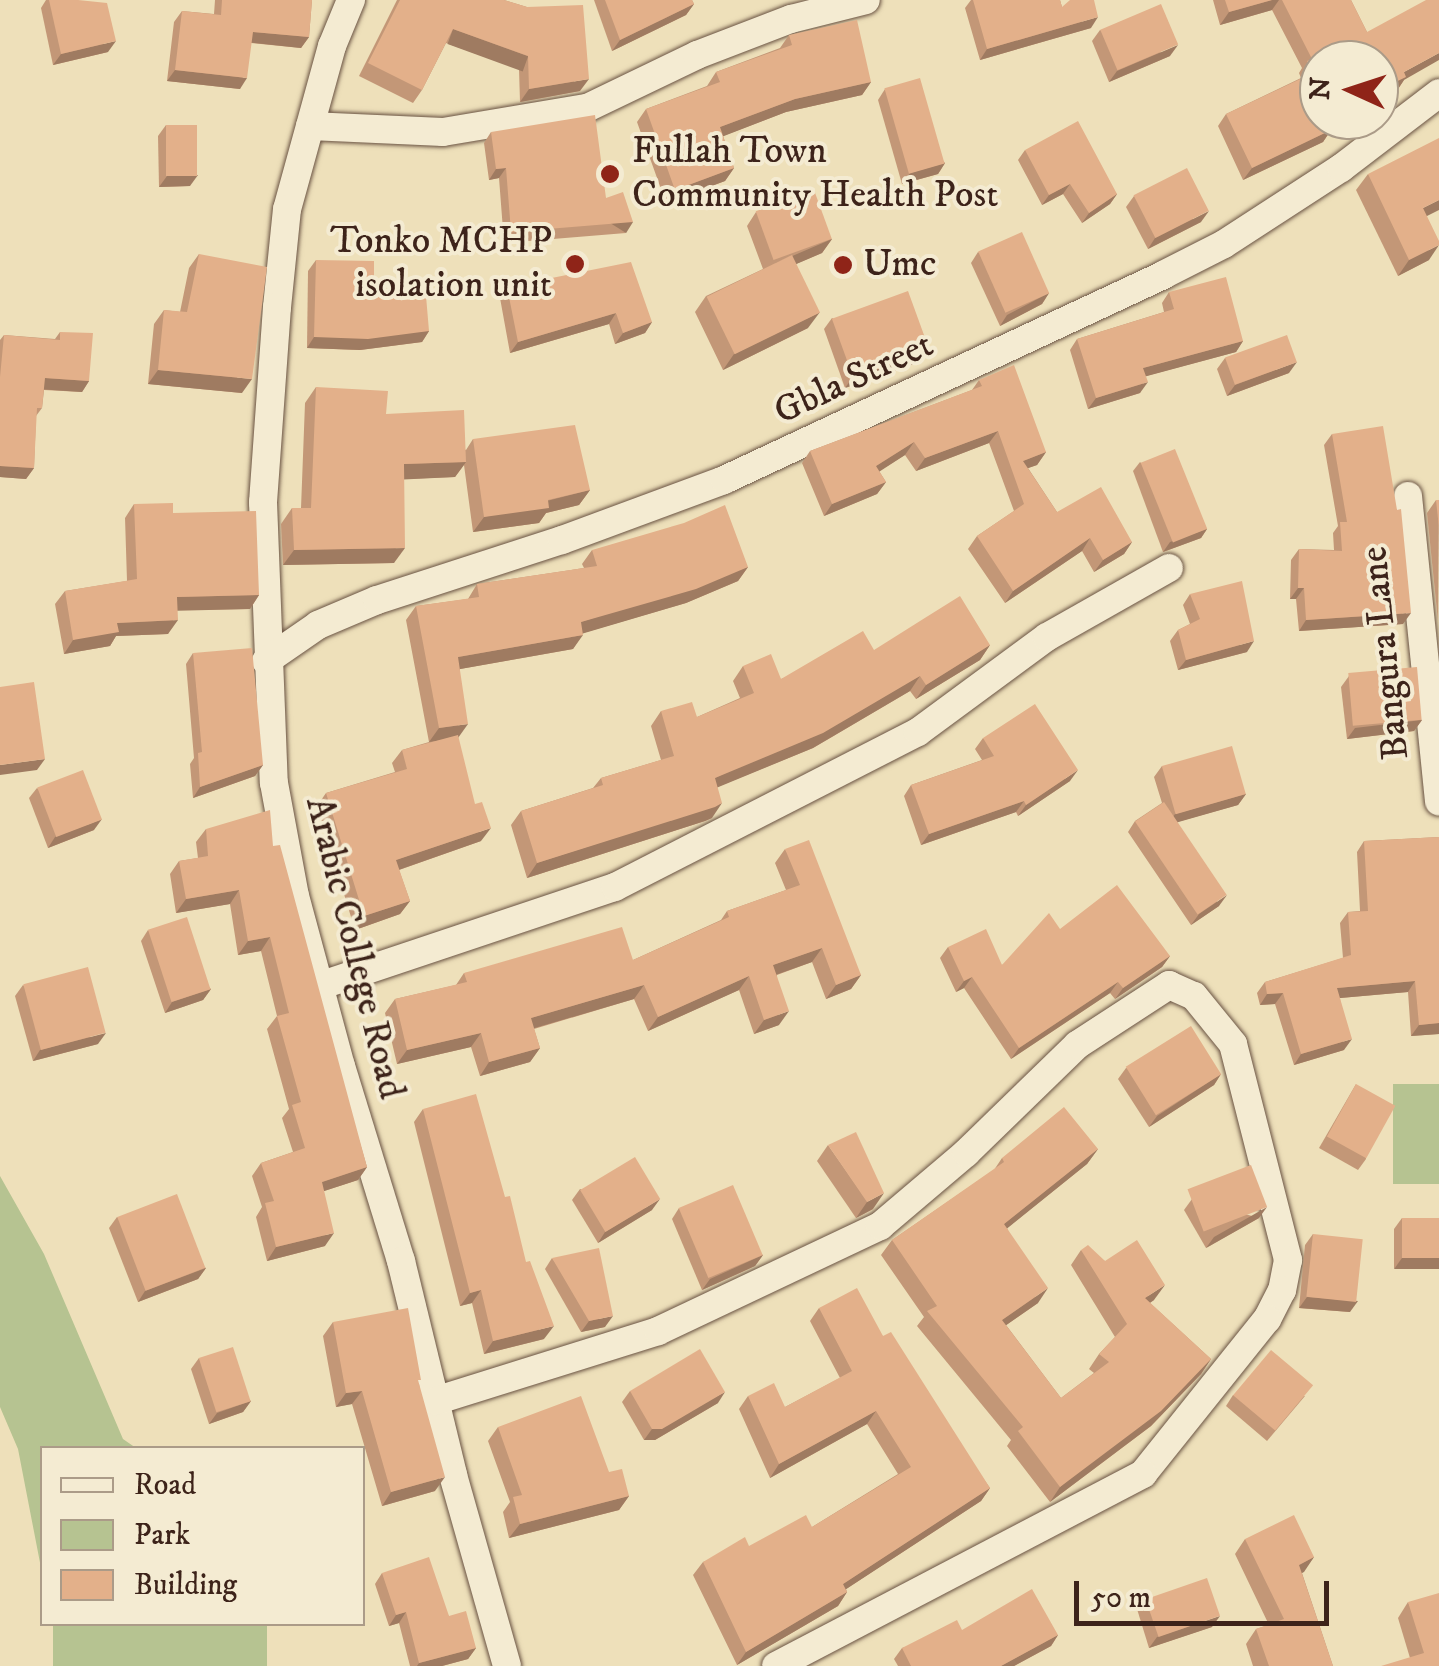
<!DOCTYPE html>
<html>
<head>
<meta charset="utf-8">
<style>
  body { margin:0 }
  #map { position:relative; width:1439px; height:1666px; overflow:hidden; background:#eee0ba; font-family:"IM FELL DW Pica",serif }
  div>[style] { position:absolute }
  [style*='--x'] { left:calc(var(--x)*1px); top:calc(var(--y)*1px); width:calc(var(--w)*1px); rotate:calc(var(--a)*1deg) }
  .green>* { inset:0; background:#b6c391; transform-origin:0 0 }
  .roads { filter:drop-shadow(0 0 2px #695242) drop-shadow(0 0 2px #695242) }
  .minor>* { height:28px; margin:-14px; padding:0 14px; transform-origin:14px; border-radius:14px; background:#f4ebd2 }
  .wall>* { inset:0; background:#c39777 }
  .shaded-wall>* { inset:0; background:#9f7b61; transform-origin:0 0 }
  .building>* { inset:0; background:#e3b08a; transform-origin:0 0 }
  .dots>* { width:28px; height:28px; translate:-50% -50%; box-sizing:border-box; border:5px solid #f4ebd2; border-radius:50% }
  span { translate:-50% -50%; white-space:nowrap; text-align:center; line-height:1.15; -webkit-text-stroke:8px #f4ebd2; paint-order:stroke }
  .poi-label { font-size:38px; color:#3d231a }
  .left { translate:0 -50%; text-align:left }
  .right { translate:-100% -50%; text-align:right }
  .street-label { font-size:38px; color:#3d231a }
  .legend { position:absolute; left:40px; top:1446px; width:325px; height:180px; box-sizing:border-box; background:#f4ebd2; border:2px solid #ab9b88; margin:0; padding:12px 18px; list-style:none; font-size:30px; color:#3d231a }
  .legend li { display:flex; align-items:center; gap:20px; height:50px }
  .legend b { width:50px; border:2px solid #ab9b88 }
  .north { position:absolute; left:1299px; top:40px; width:100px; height:100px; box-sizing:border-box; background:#f4ebd2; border:2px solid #ab9b88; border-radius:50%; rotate:273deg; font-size:28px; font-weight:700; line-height:40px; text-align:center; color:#3d231a }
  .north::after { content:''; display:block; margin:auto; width:35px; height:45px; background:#8f2418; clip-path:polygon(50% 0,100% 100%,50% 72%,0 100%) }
  .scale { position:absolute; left:1074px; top:1581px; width:255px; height:45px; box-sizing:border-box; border:5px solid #3d231a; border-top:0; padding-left:12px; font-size:30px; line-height:35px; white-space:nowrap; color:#3d231a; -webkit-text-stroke:8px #f4ebd2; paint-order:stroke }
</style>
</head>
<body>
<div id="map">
  <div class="green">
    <i style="left:1439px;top:1084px;width:100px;height:46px;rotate:90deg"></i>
    <i style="clip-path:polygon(0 1176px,44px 1254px,123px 1439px,136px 1448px,42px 1448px,42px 1573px,18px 1449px,0 1407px)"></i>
    <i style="left:53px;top:1624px;width:214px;height:43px"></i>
  </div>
  <div class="roads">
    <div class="minor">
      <i style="--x:351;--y:0;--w:50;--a:112.4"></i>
      <i style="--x:332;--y:46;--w:169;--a:105.4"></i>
      <i style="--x:287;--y:209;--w:99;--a:95.8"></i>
      <i style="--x:277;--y:307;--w:196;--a:94.1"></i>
      <i style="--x:263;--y:502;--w:281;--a:87.8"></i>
      <i style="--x:274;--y:783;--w:115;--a:79.5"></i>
      <i style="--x:295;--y:896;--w:176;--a:74.9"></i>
      <i style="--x:341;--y:1066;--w:204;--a:72.9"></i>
      <i style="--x:401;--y:1261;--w:220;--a:76.3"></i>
      <i style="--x:453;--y:1475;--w:198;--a:74.2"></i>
      <i style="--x:310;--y:126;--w:133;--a:2.6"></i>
      <i style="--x:443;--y:132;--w:146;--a:-9.5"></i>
      <i style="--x:587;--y:108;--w:122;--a:-25.7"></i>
      <i style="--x:697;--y:55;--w:101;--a:-21"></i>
      <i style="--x:791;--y:19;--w:77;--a:-14.2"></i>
      <i style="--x:1408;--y:496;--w:307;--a:84.2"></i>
      <i style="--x:266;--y:661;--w:63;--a:-34.7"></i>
      <i style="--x:318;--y:625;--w:64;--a:-23"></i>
      <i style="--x:377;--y:600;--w:194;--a:-18"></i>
      <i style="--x:562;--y:540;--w:173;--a:-20.3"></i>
      <i style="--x:724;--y:480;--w:485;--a:-25"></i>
      <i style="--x:1163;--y:275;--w:68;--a:-26.9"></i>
      <i style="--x:1224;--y:244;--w:140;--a:-33"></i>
      <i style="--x:1341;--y:168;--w:123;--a:-37.4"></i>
      <i style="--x:319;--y:986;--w:312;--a:-18.5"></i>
      <i style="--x:615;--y:887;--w:340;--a:-27.1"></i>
      <i style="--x:918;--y:732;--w:160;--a:-36.4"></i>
      <i style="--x:1047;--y:637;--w:140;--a:-29.5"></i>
      <i style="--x:435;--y:1401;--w:234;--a:-17.4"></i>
      <i style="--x:658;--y:1331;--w:246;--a:-25.3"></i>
      <i style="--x:880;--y:1226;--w:113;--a:-40.3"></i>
      <i style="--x:966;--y:1153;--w:155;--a:-44.2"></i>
      <i style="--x:1077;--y:1045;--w:110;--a:-33.1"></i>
      <i style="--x:1169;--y:985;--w:27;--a:24"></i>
      <i style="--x:1194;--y:996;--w:62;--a:50.9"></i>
      <i style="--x:1233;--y:1044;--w:223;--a:75.7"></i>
      <i style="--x:1288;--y:1260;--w:31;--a:101"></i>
      <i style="--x:1282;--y:1290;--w:33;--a:117"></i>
      <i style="--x:1267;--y:1319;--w:198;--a:128.7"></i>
      <i style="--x:1143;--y:1474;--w:414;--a:152.4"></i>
    </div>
  </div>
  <div class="wall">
    <i style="clip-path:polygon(46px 0,78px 0,108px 52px,53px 65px,41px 8px)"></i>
    <i style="clip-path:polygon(215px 0,312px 0,309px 37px,301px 48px,251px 43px,240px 89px,167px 81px,174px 22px,182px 11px,214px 14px)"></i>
    <i style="clip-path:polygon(397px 0,504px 0,527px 7px,580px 91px,520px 102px,519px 69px,446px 43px,422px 90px,413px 103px,359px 76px)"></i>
    <i style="clip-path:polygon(594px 0,692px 0,694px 4px,686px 15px,612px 51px)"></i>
    <i style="clip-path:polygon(971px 0,1060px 0,1062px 7px,1091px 28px,980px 60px,965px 8px)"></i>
    <i style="clip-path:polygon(1213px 0,1351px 0,1367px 32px,1404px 80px,1398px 89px,1379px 98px,1379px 60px,1319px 120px,1333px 120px,1328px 123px,1331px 130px,1323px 142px,1243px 180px,1218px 126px,1226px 114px,1301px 78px,1299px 73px,1302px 68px,1272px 10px,1220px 25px)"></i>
    <i style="clip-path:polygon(1100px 30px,1170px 56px,1109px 82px,1092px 41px)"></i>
    <i style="clip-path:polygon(789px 35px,871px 82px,862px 95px,786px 112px,723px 136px,734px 168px,725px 181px,666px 203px,637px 122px,646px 109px,707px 86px,716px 72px,780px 48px)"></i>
    <i style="clip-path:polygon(885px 89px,945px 163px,938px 174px,902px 184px,878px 100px)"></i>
    <i style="clip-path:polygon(166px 125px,190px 186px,159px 187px,158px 136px)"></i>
    <i style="clip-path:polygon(491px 132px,606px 198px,626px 233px,504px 243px,499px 178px,489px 180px,484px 143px)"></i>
    <i style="clip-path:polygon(1025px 150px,1117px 194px,1110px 204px,1082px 223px,1063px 194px,1042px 205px,1018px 160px)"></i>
    <i style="clip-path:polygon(1368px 174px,1427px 216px,1429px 260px,1398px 276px,1356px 190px)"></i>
    <i style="clip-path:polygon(1134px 196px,1201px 222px,1148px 249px,1126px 207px)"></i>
    <i style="clip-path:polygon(756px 212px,832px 239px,822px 253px,796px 264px,808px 328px,723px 370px,695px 312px,706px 296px,763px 269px,747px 226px)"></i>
    <i style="clip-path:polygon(978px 252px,1049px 293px,1042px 304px,1000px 326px,971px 263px)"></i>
    <i style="clip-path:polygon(199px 254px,242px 393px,148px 384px,154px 324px,164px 310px,180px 312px,189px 268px)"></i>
    <i style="clip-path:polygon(316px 260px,374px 290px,429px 331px,422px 342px,360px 350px,307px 348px,308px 271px)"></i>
    <i style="clip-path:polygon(507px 287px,652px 322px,645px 333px,615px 344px,609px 324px,510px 353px,500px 298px)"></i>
    <i style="clip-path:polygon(1169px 292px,1243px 341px,1236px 352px,1146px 376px,1140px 393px,1088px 409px,1070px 350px,1077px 339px,1164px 312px,1162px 303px)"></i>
    <i style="clip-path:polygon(832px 318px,922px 361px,845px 388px,824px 329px)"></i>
    <i style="clip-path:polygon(60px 332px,89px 381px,82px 392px,44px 390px,42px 408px,36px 416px,34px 468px,26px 479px,0 477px,0 340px,4px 335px,55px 339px)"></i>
    <i style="clip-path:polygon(1225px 358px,1289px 373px,1227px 396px,1217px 369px)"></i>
    <i style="clip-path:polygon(979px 380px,1046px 452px,1037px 465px,1028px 468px,1057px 512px,1132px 542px,1124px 554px,1094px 572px,1082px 551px,1005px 603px,968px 549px,977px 536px,1014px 511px,989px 443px,916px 471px,905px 455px,879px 471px,886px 482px,877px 494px,824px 516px,802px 463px,810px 451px,972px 390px)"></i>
    <i style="clip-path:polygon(316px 387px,386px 414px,466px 450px,473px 439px,590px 490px,579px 505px,546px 513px,539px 523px,473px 532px,464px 465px,455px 477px,404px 479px,394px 563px,283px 565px,281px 524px,292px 508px,301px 508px,305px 403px)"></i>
    <i style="clip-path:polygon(1332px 434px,1397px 510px,1403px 624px,1299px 631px,1296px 599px,1290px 599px,1291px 560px,1299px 549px,1334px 550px,1333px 533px,1338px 526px,1324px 445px)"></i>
    <i style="clip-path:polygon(1140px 462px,1207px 529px,1201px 538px,1163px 552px,1133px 471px)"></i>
    <i style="clip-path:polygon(1436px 500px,1439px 500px,1438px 621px,1427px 513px)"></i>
    <i style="clip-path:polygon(134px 504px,173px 513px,259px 595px,250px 609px,177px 610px,168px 634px,116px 636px,110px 646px,64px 654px,55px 604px,65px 591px,127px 581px,125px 518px)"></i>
    <i style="clip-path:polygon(592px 550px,748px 567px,738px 581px,686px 603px,583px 633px,573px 649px,460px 669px,458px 738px,481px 841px,399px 870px,410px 901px,400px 914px,355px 930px,317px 806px,326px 793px,395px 772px,392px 763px,402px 750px,429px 742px,406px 620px,416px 606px,468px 599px,477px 584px,584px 568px,582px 564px)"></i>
    <i style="clip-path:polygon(1190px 594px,1247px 652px,1178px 670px,1170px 641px,1178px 630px,1190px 624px,1183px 605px)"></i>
    <i style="clip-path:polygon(990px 645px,980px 660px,916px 699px,910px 691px,813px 748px,717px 787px,712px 818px,705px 821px,527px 878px,511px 825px,521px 811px,593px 788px,601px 778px,661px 760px,651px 726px,661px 711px,697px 717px,740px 698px,733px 681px,743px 666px,781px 679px,874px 650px)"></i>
    <i style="clip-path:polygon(193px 653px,263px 765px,255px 776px,193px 798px,190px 764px,194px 758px,186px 664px)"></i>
    <i style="clip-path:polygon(1349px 676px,1422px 720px,1414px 731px,1347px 739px,1341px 687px)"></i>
    <i style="clip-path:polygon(983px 738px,1070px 781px,1018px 816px,1016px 812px,921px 845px,904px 796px,911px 785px,982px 760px,975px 749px)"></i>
    <i style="clip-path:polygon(1162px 766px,1246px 794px,1238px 805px,1177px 822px,1219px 906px,1191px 925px,1128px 832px,1135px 821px,1162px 803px,1154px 777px)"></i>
    <i style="clip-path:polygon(37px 788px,94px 830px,48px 848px,29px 798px)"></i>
    <i style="clip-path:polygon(206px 829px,273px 846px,367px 1167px,358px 1180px,324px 1191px,325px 1246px,267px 1261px,256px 1217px,262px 1207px,252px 1176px,261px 1163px,293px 1152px,282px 1118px,289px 1109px,267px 1029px,277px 1016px,261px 951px,238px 955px,230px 904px,176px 913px,170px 874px,179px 861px,198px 858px,196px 842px)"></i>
    <i style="clip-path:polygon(1439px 837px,1439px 1034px,1411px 1036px,1408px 992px,1340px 998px,1344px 1050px,1294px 1065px,1275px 1004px,1260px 1005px,1257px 993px,1265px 982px,1343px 958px,1340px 923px,1348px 912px,1360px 911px,1357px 852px,1364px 841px)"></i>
    <i style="clip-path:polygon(785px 849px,861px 975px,851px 989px,826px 999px,812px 962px,777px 975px,779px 1025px,754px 1034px,739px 990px,648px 1031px,634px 999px,534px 1029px,540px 1048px,530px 1062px,480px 1076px,471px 1047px,397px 1064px,385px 1013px,395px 999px,456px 985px,464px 973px,633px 960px,721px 920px,727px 911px,786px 890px,775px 863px)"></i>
    <i style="clip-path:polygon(1060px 929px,1170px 956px,1162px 967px,1115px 999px,1110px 993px,1011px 1059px,964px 988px,956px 992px,940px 958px,948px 947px,1002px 965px)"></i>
    <i style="clip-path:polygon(148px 930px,211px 989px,203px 1000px,165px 1013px,141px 941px)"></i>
    <i style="clip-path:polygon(23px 985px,98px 1044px,33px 1061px,15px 996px)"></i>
    <i style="clip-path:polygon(1126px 1068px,1221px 1074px,1214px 1085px,1149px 1127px,1118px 1079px)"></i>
    <i style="clip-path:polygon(1356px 1084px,1366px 1159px,1358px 1170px,1319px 1148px)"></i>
    <i style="clip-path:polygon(423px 1109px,544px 1339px,484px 1354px,472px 1303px,460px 1306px,414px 1122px)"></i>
    <i style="clip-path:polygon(828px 1145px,873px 1209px,856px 1218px,817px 1161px)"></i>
    <i style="clip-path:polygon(1098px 1149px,1087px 1164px,1007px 1228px,1038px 1303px,1006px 1325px,1061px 1398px,1094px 1373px,1089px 1369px,1099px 1354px,1115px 1337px,1071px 1265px,1081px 1250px,1105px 1261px,1154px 1300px,1150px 1303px,1211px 1359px,1201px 1374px,1151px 1426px,1050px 1502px,1007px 1446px,1011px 1440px,917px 1326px,924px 1317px,881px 1255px,892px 1240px,994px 1170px,1002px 1158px)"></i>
    <i style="clip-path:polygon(580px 1189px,652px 1210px,598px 1243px,572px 1200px)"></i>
    <i style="clip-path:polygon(1192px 1199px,1259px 1218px,1206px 1248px,1184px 1210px)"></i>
    <i style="clip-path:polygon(679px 1208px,763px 1255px,755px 1266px,702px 1290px,672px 1219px)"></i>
    <i style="clip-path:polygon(117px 1217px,206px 1268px,198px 1279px,138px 1302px,109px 1228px)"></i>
    <i style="clip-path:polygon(1402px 1218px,1439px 1218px,1394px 1269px,1394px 1229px)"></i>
    <i style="clip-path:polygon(1313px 1234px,1350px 1312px,1299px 1308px,1305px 1245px)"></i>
    <i style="clip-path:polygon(552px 1258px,605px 1327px,581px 1332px,545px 1269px)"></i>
    <i style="clip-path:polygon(819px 1308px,883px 1336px,990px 1488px,981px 1501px,846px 1589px,847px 1592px,838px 1606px,737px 1665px,693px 1575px,703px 1562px,812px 1527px,898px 1474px,867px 1424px,770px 1478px,739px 1409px,748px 1396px,785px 1407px,840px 1378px,810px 1321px)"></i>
    <i style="clip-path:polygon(333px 1322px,419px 1384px,435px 1491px,382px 1506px,352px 1404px,336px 1407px,323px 1336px)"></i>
    <i style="clip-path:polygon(199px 1358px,251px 1401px,243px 1412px,209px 1424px,191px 1369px)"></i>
    <i style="clip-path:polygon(630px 1391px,718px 1403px,655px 1440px,644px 1440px,622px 1402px)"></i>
    <i style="clip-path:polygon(1233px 1395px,1305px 1396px,1267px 1441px,1226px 1406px)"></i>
    <i style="clip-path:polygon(498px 1427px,609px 1472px,629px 1496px,619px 1510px,509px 1538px,503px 1512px,510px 1502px,488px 1441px)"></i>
    <i style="clip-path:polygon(1245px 1539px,1314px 1557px,1302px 1573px,1333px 1666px,1253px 1666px,1246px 1644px,1256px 1629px,1269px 1625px,1235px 1554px)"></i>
    <i style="clip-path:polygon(382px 1573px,449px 1616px,476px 1648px,468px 1659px,442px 1666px,410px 1666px,399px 1623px,389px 1626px,375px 1584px)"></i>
    <i style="clip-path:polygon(1145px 1598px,1212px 1627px,1149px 1648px,1137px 1609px)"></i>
    <i style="clip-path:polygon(1408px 1602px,1439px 1666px,1410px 1658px,1398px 1618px)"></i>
    <i style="clip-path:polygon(962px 1630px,1058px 1635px,1051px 1646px,1014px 1666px,898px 1666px,894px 1659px,902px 1648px)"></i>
  </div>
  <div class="shaded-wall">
    <i style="clip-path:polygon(1272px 0,1279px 0,1272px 10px,1220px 25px,1229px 12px)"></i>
    <i style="clip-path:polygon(694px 4px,686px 15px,612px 51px,620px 40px)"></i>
    <i style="clip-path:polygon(1098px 17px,1091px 28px,980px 60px,987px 49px)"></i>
    <i style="left:453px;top:29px;width:80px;height:16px;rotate:20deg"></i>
    <i style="clip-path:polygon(253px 32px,309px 37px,301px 48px,245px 42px)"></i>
    <i style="clip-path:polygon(116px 41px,108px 52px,53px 65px,61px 54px)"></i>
    <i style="clip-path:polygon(1178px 45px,1170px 56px,1109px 82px,1117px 71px)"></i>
    <i style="clip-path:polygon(1439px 53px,1439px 60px,1404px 80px,1398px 89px,1379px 98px,1379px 90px,1404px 72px)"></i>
    <i style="clip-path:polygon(175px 70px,247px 78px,240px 89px,167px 81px)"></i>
    <i style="clip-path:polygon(589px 79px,580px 91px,520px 102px,529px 89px)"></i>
    <i style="clip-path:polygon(871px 82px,862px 95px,786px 112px,711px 141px,720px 127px,795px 99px)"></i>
    <i style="clip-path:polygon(1331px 130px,1323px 142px,1243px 180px,1252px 168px)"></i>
    <i style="clip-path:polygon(945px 163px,938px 174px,902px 184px,910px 173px)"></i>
    <i style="clip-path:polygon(506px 168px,499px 178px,489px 180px,496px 169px)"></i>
    <i style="clip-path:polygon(734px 168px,725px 181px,666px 203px,675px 190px)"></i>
    <i style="clip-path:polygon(198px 175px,190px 186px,159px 187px,167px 176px)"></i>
    <i style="clip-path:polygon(1070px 184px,1063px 194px,1042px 205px,1049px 195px)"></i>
    <i style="clip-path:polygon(1117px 194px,1110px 204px,1082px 223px,1089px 213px)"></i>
    <i style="clip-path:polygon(1439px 200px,1439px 210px,1411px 224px,1423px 208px)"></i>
    <i style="clip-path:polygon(1209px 211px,1201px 222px,1148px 249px,1155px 238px)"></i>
    <i style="left:633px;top:222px;width:13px;height:122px;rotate:122deg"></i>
    <i style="clip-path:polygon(832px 239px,822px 253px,766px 277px,776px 263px)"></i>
    <i style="clip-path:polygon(1439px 245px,1429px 260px,1398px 276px,1409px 260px)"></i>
    <i style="clip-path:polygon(1049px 293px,1042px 304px,1000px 326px,1007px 315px)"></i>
    <i style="clip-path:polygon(820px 312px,808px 328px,723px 370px,734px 354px)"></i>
    <i style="clip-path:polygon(616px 313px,609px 324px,510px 353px,518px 342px)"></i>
    <i style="clip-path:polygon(652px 322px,645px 333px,615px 344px,623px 333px)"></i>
    <i style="clip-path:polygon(429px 331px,422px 342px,360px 350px,307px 348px,314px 337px)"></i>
    <i style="clip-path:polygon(1243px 341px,1236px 352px,1136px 379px,1143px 368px)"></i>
    <i style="clip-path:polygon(929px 350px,922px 361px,845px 388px,853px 377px)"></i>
    <i style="clip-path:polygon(1297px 362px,1289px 373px,1227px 396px,1235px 385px)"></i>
    <i style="clip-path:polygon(158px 370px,252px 379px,242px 393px,148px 384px)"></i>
    <i style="clip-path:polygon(45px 378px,89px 381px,82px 392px,37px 389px)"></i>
    <i style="clip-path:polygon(1148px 382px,1140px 393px,1088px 409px,1096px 398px)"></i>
    <i style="clip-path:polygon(998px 431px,989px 443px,916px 471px,925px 458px)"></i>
    <i style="clip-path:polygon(914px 442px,905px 455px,868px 479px,876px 466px)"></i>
    <i style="clip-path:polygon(1046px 452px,1037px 465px,1014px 473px,1023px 461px)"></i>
    <i style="clip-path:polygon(466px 462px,455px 477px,393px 480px,404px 464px)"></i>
    <i style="clip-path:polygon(0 466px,34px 468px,26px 479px,0 477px)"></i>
    <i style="clip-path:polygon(886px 482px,877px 494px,824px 516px,832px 504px)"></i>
    <i style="clip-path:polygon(590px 490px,579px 505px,546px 513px,539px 523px,473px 532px,484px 517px)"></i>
    <i style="clip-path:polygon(1207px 529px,1201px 538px,1163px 552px,1170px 542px)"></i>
    <i style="clip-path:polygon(1090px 538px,1082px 551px,1005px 603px,1013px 591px)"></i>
    <i style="clip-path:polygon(1132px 542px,1124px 554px,1094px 572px,1103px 560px)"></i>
    <i style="clip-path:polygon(405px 548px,394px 563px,283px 565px,294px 550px)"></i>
    <i style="clip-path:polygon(748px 567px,738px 581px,686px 603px,571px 637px,581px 622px)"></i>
    <i style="clip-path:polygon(1298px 588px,1304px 588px,1296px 599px,1290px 599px)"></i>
    <i style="clip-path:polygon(259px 595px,250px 609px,167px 611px,177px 597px)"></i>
    <i style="clip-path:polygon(1411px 613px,1403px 624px,1299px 631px,1306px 620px)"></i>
    <i style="clip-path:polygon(178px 620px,168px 634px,116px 636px,110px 646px,64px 654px,73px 640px,117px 623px)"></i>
    <i style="clip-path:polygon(583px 635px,573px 649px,449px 671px,458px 657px)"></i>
    <i style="clip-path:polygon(1254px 641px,1247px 652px,1178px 670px,1186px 660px)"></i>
    <i style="clip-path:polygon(990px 645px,980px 660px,916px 699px,926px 685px)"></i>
    <i style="clip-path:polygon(920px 676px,910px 691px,813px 748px,704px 793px,715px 778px)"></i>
    <i style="clip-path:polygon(1422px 720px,1414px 731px,1347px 739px,1355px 728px)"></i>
    <i style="clip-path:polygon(468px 724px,458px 738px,429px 742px,439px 728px)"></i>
    <i style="clip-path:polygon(45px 759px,37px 770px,0 775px,0 765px)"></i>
    <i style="clip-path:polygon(263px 765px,255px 776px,193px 798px,200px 787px)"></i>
    <i style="clip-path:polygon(1078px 770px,1070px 781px,1018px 816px,1026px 805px)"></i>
    <i style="clip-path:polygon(1246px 794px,1238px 805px,1168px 825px,1175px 814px)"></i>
    <i style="clip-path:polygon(1024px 801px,1016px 812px,921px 845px,929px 834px)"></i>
    <i style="clip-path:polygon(722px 803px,712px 818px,705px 821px,527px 878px,537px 863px)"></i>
    <i style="clip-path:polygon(102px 819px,94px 830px,48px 848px,55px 837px)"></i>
    <i style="clip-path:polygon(491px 828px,481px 841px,387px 874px,396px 860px)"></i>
    <i style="clip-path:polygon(239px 890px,230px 904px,176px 913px,186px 899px)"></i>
    <i style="clip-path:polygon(1227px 895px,1219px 906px,1191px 925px,1199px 914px)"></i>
    <i style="clip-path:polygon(410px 901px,400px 914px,355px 930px,364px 916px)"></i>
    <i style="clip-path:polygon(270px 937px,261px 951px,238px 955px,248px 941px)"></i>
    <i style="clip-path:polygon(822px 948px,812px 962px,764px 979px,773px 965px)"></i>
    <i style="clip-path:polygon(1170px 956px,1162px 967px,1115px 999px,1123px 988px)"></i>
    <i style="clip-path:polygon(861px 975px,851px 989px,826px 999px,836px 985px)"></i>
    <i style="clip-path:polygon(749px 976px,739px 990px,648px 1031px,658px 1017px)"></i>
    <i style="clip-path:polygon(972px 977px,964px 988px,956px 992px,964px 981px)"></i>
    <i style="clip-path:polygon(1415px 981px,1408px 992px,1329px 999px,1337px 988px)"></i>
    <i style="clip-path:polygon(1118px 982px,1110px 993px,1011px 1059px,1019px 1048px)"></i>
    <i style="clip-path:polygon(644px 985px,634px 999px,521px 1032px,531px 1018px)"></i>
    <i style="clip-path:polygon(211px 989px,203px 1000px,165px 1013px,172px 1002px)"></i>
    <i style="clip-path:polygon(1283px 993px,1275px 1004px,1260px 1005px,1267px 994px)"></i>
    <i style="clip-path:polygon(789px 1011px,779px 1025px,754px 1034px,764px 1020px)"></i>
    <i style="clip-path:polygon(1439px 1023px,1439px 1034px,1411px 1036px,1419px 1025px)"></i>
    <i style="clip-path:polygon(106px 1033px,98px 1044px,33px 1061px,40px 1050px)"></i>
    <i style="clip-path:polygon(481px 1033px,471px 1047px,397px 1064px,407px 1050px)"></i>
    <i style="clip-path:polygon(1352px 1039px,1344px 1050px,1294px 1065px,1301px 1054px)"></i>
    <i style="clip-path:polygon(540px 1048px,530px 1062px,480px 1076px,489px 1062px)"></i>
    <i style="clip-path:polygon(1221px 1074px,1214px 1085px,1149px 1127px,1157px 1116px)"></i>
    <i style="clip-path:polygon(1098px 1149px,1087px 1164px,994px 1239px,1004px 1224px)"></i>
    <i style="clip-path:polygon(367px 1167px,358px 1180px,312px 1195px,322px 1182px)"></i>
    <i style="clip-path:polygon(884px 1193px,873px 1209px,856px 1218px,867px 1202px)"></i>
    <i style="clip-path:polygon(660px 1199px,652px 1210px,598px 1243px,605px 1232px)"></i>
    <i style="clip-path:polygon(1267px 1207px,1259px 1218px,1206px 1248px,1214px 1237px)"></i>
    <i style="clip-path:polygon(334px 1233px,325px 1246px,267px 1261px,276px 1247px)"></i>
    <i style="clip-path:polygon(763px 1255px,755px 1266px,702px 1290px,710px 1279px)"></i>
    <i style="clip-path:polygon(1402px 1258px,1439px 1258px,1439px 1269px,1394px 1269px)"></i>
    <i style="clip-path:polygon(206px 1268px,198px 1279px,138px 1302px,145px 1291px)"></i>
    <i style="clip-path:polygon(1165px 1285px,1154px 1300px,1134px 1313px,1145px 1298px)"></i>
    <i style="clip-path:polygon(1048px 1288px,1038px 1303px,992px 1335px,1002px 1320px)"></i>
    <i style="clip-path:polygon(481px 1290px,472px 1303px,460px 1306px,470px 1293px)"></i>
    <i style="clip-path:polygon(1307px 1297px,1358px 1301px,1350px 1312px,1299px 1308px)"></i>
    <i style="clip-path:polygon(613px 1316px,605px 1327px,581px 1332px,589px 1321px)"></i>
    <i style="clip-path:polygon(554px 1326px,544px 1339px,484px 1354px,493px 1341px)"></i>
    <i style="clip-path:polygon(1211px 1359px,1201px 1374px,1151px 1426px,1050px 1502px,1060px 1487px)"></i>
    <i style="clip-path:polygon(362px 1391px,352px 1404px,336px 1407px,346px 1393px)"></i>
    <i style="clip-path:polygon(725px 1392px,718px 1403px,655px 1440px,644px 1440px,652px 1429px)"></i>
    <i style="clip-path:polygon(251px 1401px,243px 1412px,209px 1424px,217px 1413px)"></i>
    <i style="clip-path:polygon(876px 1411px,867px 1424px,770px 1478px,779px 1464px)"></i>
    <i style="clip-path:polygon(445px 1477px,435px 1491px,382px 1506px,391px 1492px)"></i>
    <i style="clip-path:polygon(990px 1488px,981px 1501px,834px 1597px,843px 1584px)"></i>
    <i style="clip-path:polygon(629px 1496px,619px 1510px,509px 1538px,520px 1524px)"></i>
    <i style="clip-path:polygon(1314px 1557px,1304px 1572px,1288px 1580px,1299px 1565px)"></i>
    <i style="clip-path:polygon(847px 1592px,838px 1606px,737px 1665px,746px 1652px)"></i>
    <i style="clip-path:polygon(406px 1612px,399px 1623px,389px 1626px,396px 1615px)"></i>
    <i style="clip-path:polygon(1220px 1616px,1212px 1627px,1149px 1648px,1157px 1637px)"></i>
    <i style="clip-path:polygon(1058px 1635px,1051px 1646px,1014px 1666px,1001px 1666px)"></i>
    <i style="clip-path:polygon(476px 1648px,468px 1659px,442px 1666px,417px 1666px,419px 1663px)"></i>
  </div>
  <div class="building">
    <i style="clip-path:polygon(49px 0,78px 0,107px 3px,116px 41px,61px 54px)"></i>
    <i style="clip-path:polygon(222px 0,312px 0,309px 37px,253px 32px,247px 78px,175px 70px,182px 11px,221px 15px)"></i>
    <i style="clip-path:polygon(400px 0,504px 0,527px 7px,583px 5px,589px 79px,529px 89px,528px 56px,453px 29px,422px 90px,368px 63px)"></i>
    <i style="clip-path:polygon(605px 0,692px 0,694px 4px,620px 40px)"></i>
    <i style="clip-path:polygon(973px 0,1060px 0,1062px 7px,1070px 0,1094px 0,1098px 17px,987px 49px)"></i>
    <i style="clip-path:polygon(1225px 0,1272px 0,1229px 12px)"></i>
    <i style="clip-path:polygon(1282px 0,1351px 0,1367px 32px,1426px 0,1439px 0,1439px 53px,1404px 72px,1406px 77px,1379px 90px,1379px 60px,1319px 60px,1319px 120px,1327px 120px,1331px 130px,1252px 168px,1226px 114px,1313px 73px,1307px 61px,1312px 59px)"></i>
    <i style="left:1161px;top:4px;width:44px;height:66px;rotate:67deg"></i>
    <i style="clip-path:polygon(857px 20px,871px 82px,795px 99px,720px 127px,734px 168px,675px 190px,646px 109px,720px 82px,716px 72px,792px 45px,789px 35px)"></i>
    <i style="left:920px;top:78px;width:89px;height:37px;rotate:74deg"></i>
    <i style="clip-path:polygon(595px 115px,606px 198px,623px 192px,633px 222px,511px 232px,506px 168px,496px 169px,491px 132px)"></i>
    <i style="clip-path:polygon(1078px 121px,1117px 194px,1089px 213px,1070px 184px,1049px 195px,1025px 150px)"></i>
    <i style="left:166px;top:125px;width:31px;height:51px"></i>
    <i style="clip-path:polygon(1439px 138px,1439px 200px,1423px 208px,1439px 241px,1439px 245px,1409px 260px,1368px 174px)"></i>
    <i style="left:1187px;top:168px;width:48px;height:60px;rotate:63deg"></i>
    <i style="left:814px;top:190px;width:52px;height:62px;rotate:70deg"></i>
    <i style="left:1022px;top:232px;width:67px;height:48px;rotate:66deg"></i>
    <i style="clip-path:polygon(199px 254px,267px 267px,252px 379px,158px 370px,164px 310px,187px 312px)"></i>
    <i style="left:792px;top:255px;width:64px;height:95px;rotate:64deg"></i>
    <i style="clip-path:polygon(316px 260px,374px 261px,374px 290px,425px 284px,429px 331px,368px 339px,314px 337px)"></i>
    <i style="clip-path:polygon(631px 262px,652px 322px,623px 333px,616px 313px,518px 342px,507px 287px)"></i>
    <i style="clip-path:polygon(1226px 277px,1243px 341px,1143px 368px,1148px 382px,1096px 398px,1077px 339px,1174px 309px,1169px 292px)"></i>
    <i style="left:908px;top:291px;width:63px;height:81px;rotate:70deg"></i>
    <i style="clip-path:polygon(60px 332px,93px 333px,89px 381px,45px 378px,42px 408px,37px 408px,34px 468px,0 466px,0 377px,4px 335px,60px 340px)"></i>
    <i style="left:1287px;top:335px;width:29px;height:66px;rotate:70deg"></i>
    <i style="clip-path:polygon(1014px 365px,1046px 452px,1023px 461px,1057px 512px,1101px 487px,1132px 542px,1103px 560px,1090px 538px,1013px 591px,977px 536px,1024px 504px,998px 431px,925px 458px,914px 442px,876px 466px,886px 482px,832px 504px,810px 451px,982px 386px,979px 380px)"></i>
    <i style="clip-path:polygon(316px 387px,388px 391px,386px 414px,464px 410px,466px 462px,404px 464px,405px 548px,294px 550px,292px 508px,311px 508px)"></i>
    <i style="clip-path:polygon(575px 425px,590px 490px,548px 500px,549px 508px,484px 517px,473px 439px)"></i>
    <i style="clip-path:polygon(1383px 426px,1397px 510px,1401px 509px,1411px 613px,1306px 620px,1304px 588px,1298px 588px,1299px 549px,1342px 551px,1340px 522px,1347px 522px,1332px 434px)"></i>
    <i style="left:1175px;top:449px;width:86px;height:37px;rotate:68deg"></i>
    <i style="clip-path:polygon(1436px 500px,1439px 500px,1439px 528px)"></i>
    <i style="clip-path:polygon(173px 503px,173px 513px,256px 511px,259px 595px,177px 597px,178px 620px,117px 623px,119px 632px,73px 640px,65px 591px,137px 579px,134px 504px)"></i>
    <i style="clip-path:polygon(725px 505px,748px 567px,696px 589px,581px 622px,583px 635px,458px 657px,468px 724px,439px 728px,416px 606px,479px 597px,477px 584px,597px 566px,592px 550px,684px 523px)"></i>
    <i style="clip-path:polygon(1242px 581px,1254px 641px,1186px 660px,1178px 630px,1200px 619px,1190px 594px)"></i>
    <i style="clip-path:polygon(960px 596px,990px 645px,926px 685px,920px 676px,823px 733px,715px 778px,722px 803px,715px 807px,537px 863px,521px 811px,603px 785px,601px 778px,674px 756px,661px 711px,692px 702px,697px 717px,754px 693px,743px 666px,771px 654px,781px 679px,863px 631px,874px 650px)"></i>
    <i style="clip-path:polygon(252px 648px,263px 765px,200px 787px,198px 753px,202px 752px,193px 653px)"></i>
    <i style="left:1417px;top:667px;width:53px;height:69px;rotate:85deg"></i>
    <i style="clip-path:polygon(34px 682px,45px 759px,0 765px,0 687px)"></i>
    <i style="clip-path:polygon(1035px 704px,1078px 770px,1026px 805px,1024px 801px,929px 834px,911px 785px,994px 756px,983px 738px)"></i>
    <i style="clip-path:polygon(458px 735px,475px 804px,482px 802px,491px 828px,396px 860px,410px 901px,364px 916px,326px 793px,407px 769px,402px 750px)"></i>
    <i style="left:1232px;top:746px;width:50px;height:73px;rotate:74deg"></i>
    <i style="left:83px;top:770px;width:53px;height:49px;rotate:69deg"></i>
    <i style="left:1164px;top:802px;width:112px;height:35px;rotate:56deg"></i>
    <i style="clip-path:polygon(270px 810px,273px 846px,280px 845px,367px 1167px,322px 1182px,334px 1233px,276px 1247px,265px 1203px,274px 1201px,261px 1163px,305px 1148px,292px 1105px,301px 1102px,277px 1016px,289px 1013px,270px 937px,248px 941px,239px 890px,186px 899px,179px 861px,208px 856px,206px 829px)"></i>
    <i style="clip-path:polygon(1439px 837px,1439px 1023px,1419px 1025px,1415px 981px,1337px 988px,1352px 1039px,1301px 1054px,1283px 993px,1267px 994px,1265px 982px,1351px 955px,1348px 912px,1368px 911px,1364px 841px)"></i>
    <i style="clip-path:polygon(809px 840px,861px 975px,836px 985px,822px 948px,773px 965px,789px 1011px,764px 1020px,749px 976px,658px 1017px,644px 985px,531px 1018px,540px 1048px,489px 1062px,481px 1033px,407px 1050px,395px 999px,467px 982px,464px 973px,622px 927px,633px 960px,729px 917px,727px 911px,800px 885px,785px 849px)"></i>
    <i style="clip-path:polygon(1117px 885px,1170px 956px,1123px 988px,1118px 982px,1019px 1048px,972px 977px,964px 981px,948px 947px,986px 929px,1002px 965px,1049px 913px,1060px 929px)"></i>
    <i style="left:187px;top:917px;width:76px;height:41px;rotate:72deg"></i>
    <i style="left:88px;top:967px;width:68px;height:67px;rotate:75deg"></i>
    <i style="left:1191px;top:1026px;width:57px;height:77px;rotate:58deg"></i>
    <i style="left:1356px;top:1084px;width:45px;height:60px;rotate:29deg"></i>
    <i style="clip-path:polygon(476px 1094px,505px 1197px,510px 1196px,526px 1262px,530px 1261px,554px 1326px,493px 1341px,481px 1290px,470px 1293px,423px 1109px)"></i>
    <i style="clip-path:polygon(1064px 1107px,1098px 1149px,1004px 1224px,1048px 1288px,1002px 1320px,1061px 1398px,1109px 1362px,1099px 1354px,1127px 1324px,1081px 1250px,1088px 1245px,1105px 1261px,1137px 1240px,1165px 1285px,1145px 1298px,1211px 1359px,1161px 1411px,1060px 1487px,1018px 1431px,1023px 1427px,927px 1311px,937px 1306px,892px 1240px,1004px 1162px,1002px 1158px)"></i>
    <i style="clip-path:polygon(856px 1132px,884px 1193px,867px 1202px,828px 1145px)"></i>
    <i style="left:635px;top:1157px;width:49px;height:64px;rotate:59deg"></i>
    <i style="left:1251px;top:1165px;width:45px;height:68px;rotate:69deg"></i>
    <i style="left:733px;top:1185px;width:76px;height:59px;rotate:67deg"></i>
    <i style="left:177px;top:1194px;width:79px;height:64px;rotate:69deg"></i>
    <i style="left:1402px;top:1218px;width:37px;height:40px"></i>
    <i style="left:1313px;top:1234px;width:50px;height:63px;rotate:6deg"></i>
    <i style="clip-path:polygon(599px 1248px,613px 1316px,589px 1321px,552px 1258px)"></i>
    <i style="clip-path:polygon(857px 1288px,883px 1336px,891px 1332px,990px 1488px,843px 1584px,847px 1592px,746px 1652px,703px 1562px,745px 1537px,749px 1546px,806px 1515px,812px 1527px,911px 1467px,876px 1411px,779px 1464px,748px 1396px,774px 1383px,785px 1407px,852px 1371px,819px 1308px)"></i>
    <i style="clip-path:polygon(408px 1308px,421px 1380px,418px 1380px,445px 1477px,391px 1492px,362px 1391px,346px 1393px,333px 1322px)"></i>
    <i style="left:233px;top:1347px;width:57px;height:36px;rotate:72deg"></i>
    <i style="clip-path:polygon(700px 1349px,725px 1392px,662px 1429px,652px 1429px,630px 1391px)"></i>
    <i style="left:1271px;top:1350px;width:55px;height:59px;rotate:40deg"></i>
    <i style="clip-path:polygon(581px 1396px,609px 1472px,622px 1469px,629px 1496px,520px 1524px,513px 1497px,522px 1495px,498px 1427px)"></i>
    <i style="clip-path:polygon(1294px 1515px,1314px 1557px,1299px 1565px,1333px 1666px,1269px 1666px,1256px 1629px,1284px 1619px,1245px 1539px)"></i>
    <i style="clip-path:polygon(429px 1557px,449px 1616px,466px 1611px,476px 1648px,419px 1663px,406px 1612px,396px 1615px,382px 1573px)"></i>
    <i style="left:1207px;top:1578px;width:40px;height:65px;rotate:71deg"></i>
    <i style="clip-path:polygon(1032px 1589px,1058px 1635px,1001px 1666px,911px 1666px,902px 1648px,957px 1620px,962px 1630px)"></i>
    <i style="clip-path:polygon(1439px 1593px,1439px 1666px,1381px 1666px,1424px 1653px,1408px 1602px)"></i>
  </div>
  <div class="dots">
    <i style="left:610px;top:174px;background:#8f2418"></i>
    <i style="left:575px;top:264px;background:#8f2418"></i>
    <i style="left:843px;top:265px;background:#8f2418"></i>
  </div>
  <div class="poi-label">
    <span class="left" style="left:632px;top:174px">Fullah Town<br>Community Health Post</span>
    <span class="right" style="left:552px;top:264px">Tonko MCHP<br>isolation unit</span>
    <span class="left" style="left:863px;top:265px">Umc</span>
  </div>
  <div class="street-label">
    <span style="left:854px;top:379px;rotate:-25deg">Gbla Street</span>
    <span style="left:1386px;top:653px;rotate:-96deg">Bangura Lane</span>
    <span style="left:354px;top:948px;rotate:76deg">Arabic College Road</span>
  </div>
  <ul class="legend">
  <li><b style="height:12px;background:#f4ebd2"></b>Road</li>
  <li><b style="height:28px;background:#b6c391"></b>Park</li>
  <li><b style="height:28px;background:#e3b08a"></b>Building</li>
  </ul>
  <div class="north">N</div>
  <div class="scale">50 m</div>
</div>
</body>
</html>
